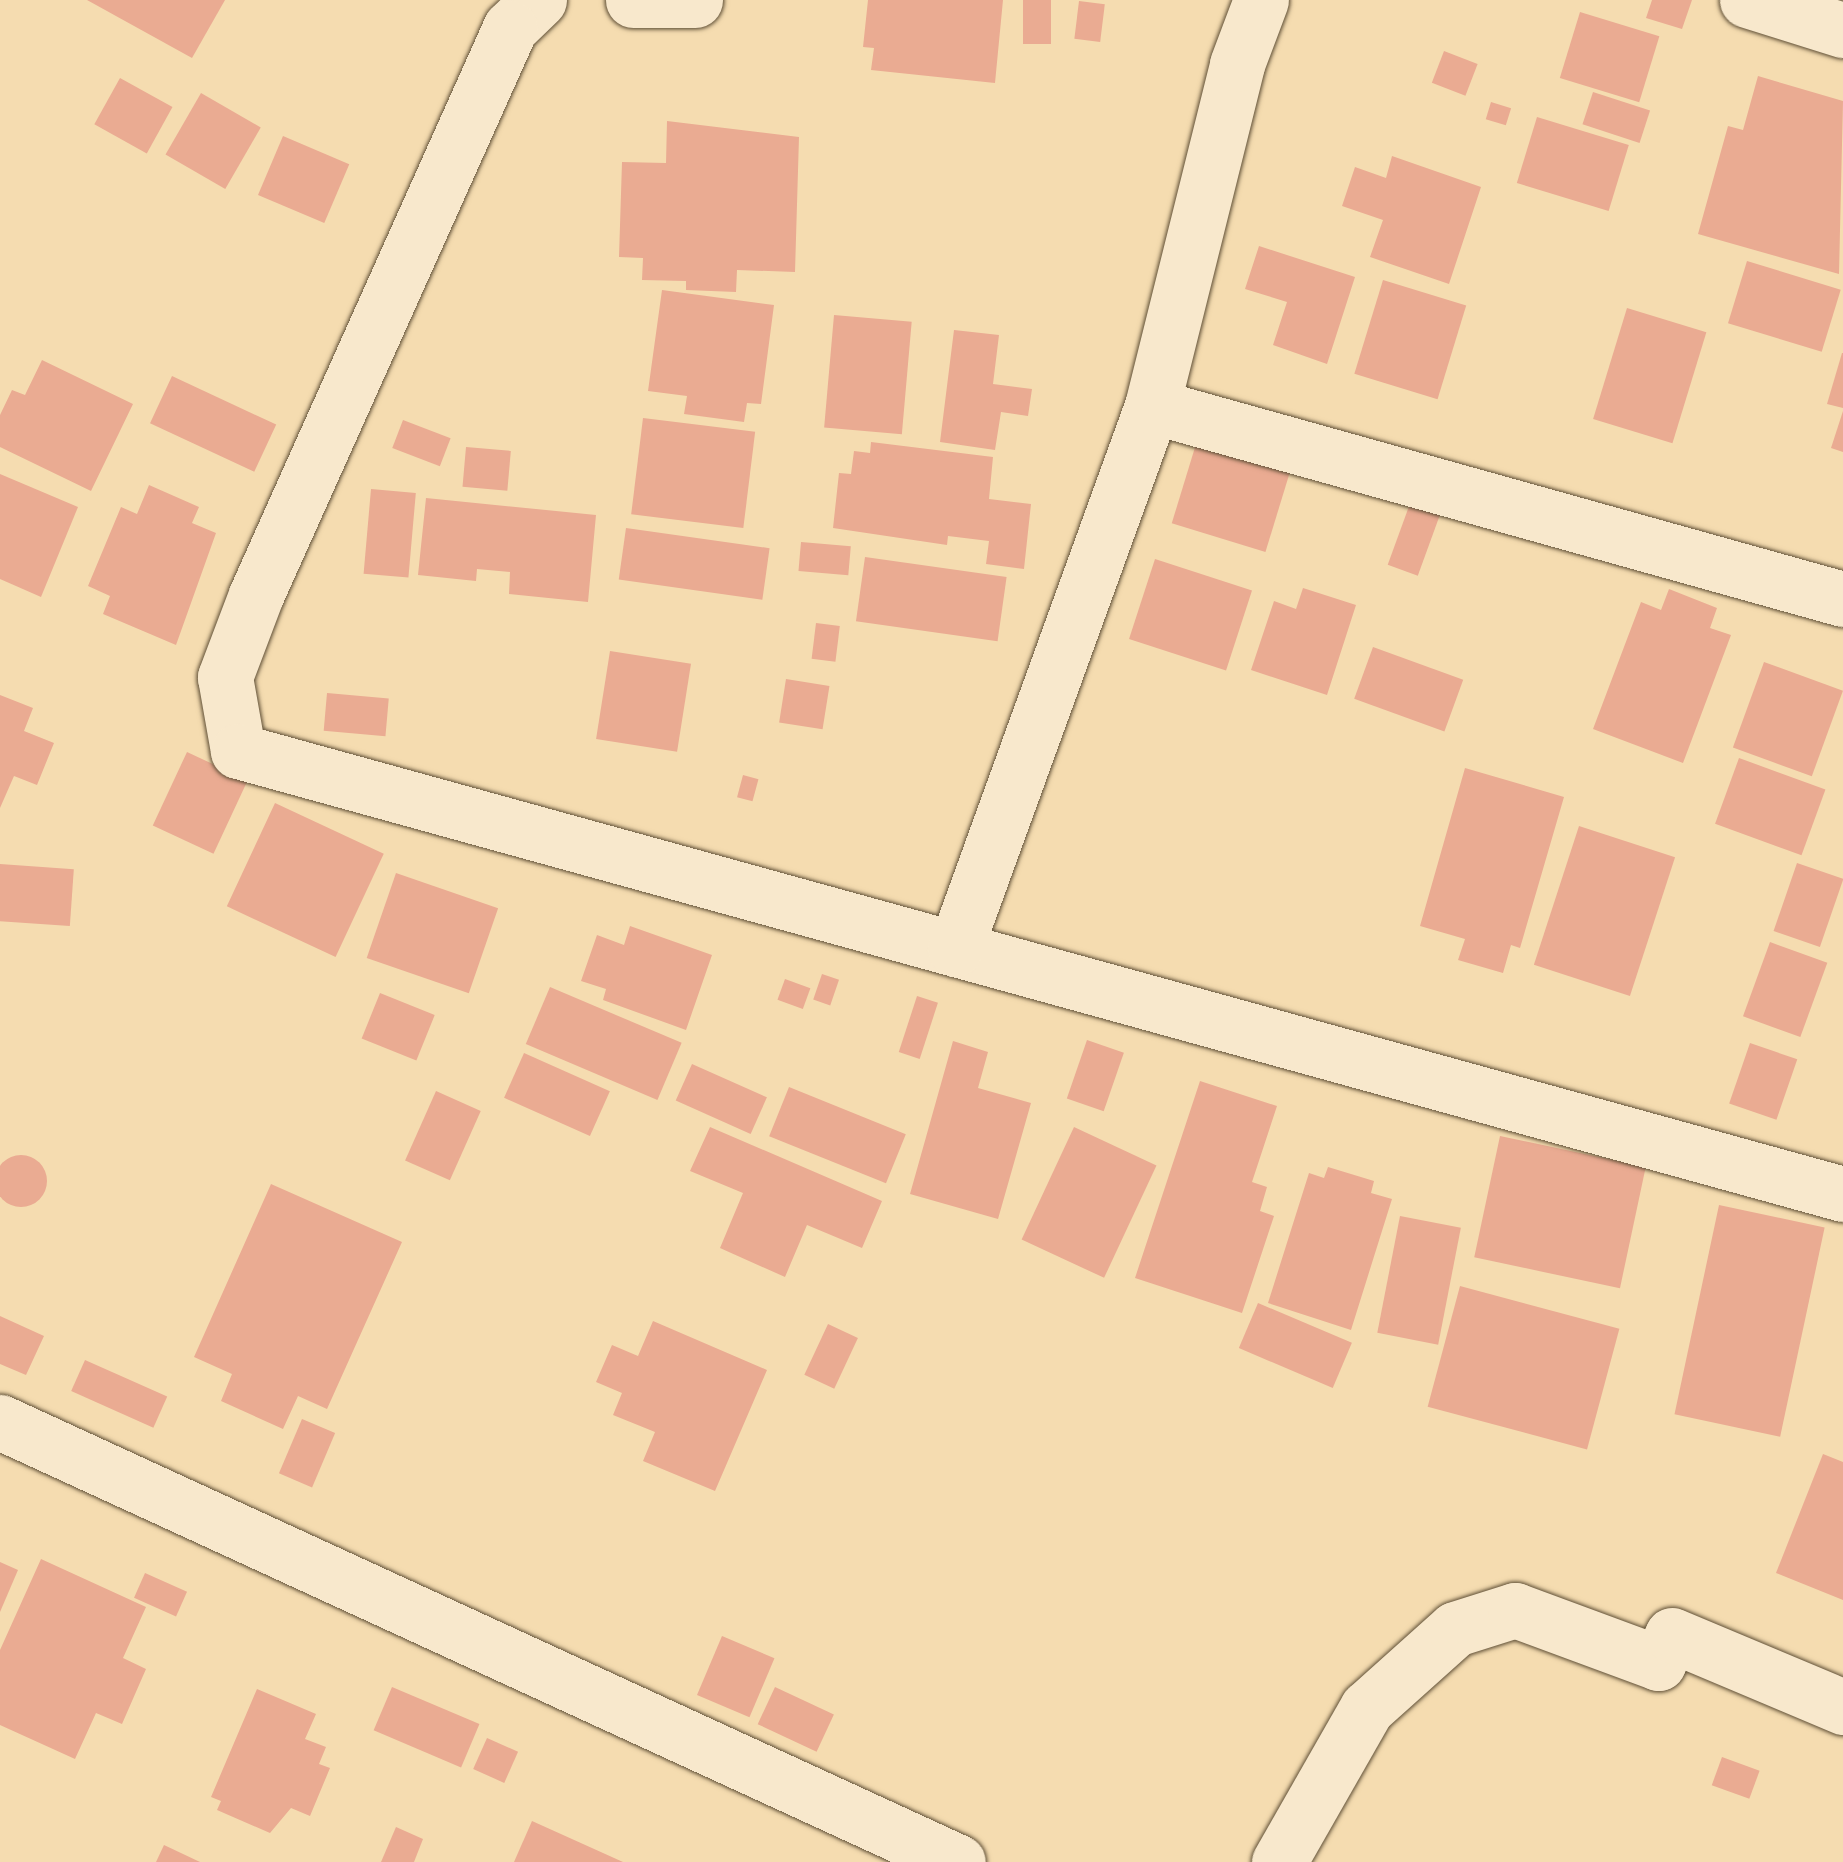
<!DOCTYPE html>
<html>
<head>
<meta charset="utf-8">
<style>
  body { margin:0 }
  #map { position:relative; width:1843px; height:1862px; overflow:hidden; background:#f5dcb0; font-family:Vollkorn,serif }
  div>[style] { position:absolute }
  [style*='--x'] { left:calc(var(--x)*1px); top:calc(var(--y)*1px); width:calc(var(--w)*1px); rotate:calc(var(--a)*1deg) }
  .building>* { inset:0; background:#eaab92; transform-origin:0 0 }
  .round { border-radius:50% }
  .roads { filter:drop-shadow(0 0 2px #5f4f36) drop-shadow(0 0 2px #5f4f36) }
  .minor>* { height:55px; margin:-27.5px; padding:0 27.5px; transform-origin:27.5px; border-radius:27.5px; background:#f8e8cc }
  span { translate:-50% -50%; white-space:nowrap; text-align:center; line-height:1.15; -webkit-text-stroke:8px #f8e8cc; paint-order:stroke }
</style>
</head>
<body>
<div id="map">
  <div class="building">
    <i style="clip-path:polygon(87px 0,225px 0,192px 58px)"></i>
    <i style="clip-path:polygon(868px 0,1003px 0,995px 83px,871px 70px,874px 48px,863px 47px)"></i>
    <i style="left:1023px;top:0;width:28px;height:44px"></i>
    <i style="clip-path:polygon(1652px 0,1692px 0,1682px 29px,1646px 18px)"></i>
    <i style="left:1079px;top:1px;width:26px;height:38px;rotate:7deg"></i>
    <i style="left:1580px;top:12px;width:83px;height:69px;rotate:17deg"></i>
    <i style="left:1444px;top:51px;width:36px;height:34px;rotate:21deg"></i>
    <i style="clip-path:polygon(1758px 76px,1843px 101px,1839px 274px,1698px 234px,1728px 126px,1743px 130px)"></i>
    <i style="left:120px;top:78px;width:60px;height:53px;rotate:29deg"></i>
    <i style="left:1593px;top:92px;width:60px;height:34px;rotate:18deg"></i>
    <i style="left:201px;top:93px;width:69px;height:71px;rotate:30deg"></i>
    <i style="left:1491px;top:102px;width:21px;height:18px;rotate:17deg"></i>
    <i style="left:1537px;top:117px;width:96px;height:69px;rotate:17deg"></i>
    <i style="clip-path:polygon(667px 121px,799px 137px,795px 272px,737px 270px,736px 292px,686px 290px,686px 281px,642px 280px,643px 258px,619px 257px,622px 162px,666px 163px)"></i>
    <i style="left:283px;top:136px;width:72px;height:64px;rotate:23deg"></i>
    <i style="clip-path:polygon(1392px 156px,1481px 187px,1449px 284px,1370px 257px,1383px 220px,1342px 206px,1355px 167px,1386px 178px)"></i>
    <i style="clip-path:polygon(1259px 246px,1355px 277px,1327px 364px,1273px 345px,1287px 302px,1245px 289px)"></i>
    <i style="left:1747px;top:261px;width:98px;height:65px;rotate:17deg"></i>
    <i style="left:1383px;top:280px;width:87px;height:98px;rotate:17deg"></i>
    <i style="clip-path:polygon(662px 290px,774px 305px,761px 404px,747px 403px,744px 422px,684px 414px,687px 396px,648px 391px)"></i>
    <i style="left:1627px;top:308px;width:83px;height:116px;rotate:17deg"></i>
    <i style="left:834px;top:315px;width:78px;height:113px;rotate:5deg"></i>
    <i style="clip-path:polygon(954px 330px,999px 335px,993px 384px,1032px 389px,1028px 416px,1001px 412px,995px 450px,940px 442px)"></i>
    <i style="clip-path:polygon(1842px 353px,1843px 353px,1843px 408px,1827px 404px)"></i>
    <i style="clip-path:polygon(42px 360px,133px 404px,91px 491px,0 447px,0 415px,12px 390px,25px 395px)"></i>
    <i style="left:172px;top:376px;width:115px;height:52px;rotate:25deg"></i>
    <i style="clip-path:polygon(1843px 411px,1843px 452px,1831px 448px)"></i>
    <i style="left:643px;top:418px;width:113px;height:97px;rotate:7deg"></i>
    <i style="left:403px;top:420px;width:51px;height:30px;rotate:21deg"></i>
    <i style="clip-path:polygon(871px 442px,993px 457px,989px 499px,1031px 504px,1024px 569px,986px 564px,989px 541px,948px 536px,947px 545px,833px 528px,839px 473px,851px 474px,854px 451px,870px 453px)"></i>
    <i style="left:1196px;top:444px;width:98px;height:83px;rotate:17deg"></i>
    <i style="left:466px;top:447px;width:45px;height:40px;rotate:5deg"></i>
    <i style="clip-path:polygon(0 474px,78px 507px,41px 597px,0 579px)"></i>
    <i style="clip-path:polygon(149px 485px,199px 507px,192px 523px,216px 533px,176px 645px,103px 614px,110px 596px,88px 586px,121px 507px,137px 514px)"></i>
    <i style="left:371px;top:489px;width:45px;height:85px;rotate:5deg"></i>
    <i style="clip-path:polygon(426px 498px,596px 515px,588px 602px,509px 594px,510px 572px,477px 569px,476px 581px,418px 575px)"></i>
    <i style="left:1412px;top:498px;width:32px;height:71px;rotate:20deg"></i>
    <i style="left:626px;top:528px;width:145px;height:52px;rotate:8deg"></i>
    <i style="left:801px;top:542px;width:50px;height:29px;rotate:5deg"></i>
    <i style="left:865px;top:557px;width:143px;height:65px;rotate:8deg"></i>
    <i style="left:1155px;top:559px;width:102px;height:84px;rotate:18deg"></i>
    <i style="clip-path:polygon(1303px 588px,1356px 605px,1327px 695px,1251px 670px,1274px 601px,1296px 609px)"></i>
    <i style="clip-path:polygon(1669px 589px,1717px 608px,1710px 628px,1731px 635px,1683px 763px,1593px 729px,1641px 602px,1661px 610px)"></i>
    <i style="left:816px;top:623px;width:24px;height:36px;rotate:7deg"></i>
    <i style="left:1373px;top:647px;width:96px;height:55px;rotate:20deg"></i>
    <i style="left:610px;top:651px;width:82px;height:89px;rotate:9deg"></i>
    <i style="left:1764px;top:662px;width:84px;height:91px;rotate:20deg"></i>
    <i style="left:786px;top:679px;width:44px;height:44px;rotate:9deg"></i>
    <i style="left:327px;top:693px;width:62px;height:38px;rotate:5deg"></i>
    <i style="clip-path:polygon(0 695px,33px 708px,24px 731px,54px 743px,37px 785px,14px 776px,0 808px)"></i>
    <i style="left:187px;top:752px;width:67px;height:81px;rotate:25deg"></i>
    <i style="left:1739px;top:758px;width:92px;height:70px;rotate:20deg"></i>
    <i style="clip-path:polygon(1465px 768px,1564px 797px,1520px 948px,1511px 945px,1503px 973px,1458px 960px,1465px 939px,1420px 926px)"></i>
    <i style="left:743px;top:775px;width:16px;height:23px;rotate:15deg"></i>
    <i style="left:275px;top:803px;width:120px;height:114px;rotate:25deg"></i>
    <i style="left:1579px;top:826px;width:101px;height:146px;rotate:18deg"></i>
    <i style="left:1797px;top:863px;width:49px;height:72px;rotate:19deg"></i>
    <i style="left:0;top:864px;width:74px;height:57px;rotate:4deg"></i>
    <i style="left:396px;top:873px;width:108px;height:90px;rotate:19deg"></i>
    <i style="clip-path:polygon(630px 926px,712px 955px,686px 1030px,603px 1000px,606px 989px,581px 981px,597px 935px,624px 945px)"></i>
    <i style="left:1770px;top:942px;width:61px;height:79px;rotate:20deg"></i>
    <i style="left:822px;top:974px;width:18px;height:27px;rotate:19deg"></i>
    <i style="left:785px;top:979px;width:27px;height:22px;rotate:20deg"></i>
    <i style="left:550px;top:987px;width:143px;height:62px;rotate:23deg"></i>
    <i style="left:380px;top:993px;width:59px;height:49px;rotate:22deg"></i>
    <i style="left:917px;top:996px;width:22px;height:59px;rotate:18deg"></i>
    <i style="left:1087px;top:1040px;width:39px;height:62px;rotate:19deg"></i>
    <i style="clip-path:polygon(953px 1041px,988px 1052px,978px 1088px,1031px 1103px,998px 1219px,910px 1194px)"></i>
    <i style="left:1750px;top:1043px;width:50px;height:64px;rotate:19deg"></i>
    <i style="left:524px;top:1053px;width:94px;height:49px;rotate:24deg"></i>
    <i style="left:692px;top:1064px;width:82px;height:40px;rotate:24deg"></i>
    <i style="clip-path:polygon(1200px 1081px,1277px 1106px,1252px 1182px,1267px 1187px,1260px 1211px,1274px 1216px,1242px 1313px,1135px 1278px)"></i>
    <i style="left:789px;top:1087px;width:126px;height:53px;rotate:22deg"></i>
    <i style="left:436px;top:1091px;width:49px;height:76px;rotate:24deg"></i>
    <i style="clip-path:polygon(710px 1127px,882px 1201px,862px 1248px,807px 1225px,785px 1277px,720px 1248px,743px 1193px,690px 1171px)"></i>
    <i style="left:1074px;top:1127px;width:91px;height:124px;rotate:25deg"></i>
    <i style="left:1500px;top:1136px;width:149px;height:124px;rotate:12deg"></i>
    <i class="round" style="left:-5px;top:1155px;width:52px;height:52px"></i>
    <i style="clip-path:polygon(1328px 1167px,1374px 1181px,1371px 1193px,1392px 1199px,1351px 1330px,1268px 1303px,1309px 1173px,1324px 1178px)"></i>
    <i style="clip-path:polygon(271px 1184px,402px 1242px,327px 1409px,298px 1396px,283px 1429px,221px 1401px,232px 1374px,194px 1357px)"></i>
    <i style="left:1719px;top:1205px;width:108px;height:214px;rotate:12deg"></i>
    <i style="left:1400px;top:1216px;width:62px;height:119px;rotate:11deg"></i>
    <i style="left:1460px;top:1286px;width:165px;height:125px;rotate:15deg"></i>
    <i style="left:1258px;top:1303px;width:102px;height:49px;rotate:23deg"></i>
    <i style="clip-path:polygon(0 1316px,44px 1336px,26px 1375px,0 1364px)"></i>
    <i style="clip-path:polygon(653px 1321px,767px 1370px,715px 1491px,643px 1461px,655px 1432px,613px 1415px,622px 1393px,596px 1382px,612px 1345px,638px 1356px)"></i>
    <i style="left:828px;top:1324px;width:33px;height:56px;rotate:25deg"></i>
    <i style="left:85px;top:1360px;width:90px;height:34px;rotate:24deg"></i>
    <i style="left:302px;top:1419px;width:36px;height:59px;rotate:23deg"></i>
    <i style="clip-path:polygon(1823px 1454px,1843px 1462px,1843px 1600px,1776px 1573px)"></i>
    <i style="clip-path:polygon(41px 1559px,146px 1607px,123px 1658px,146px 1669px,122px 1724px,96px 1713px,75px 1759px,0 1725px,0 1650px)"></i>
    <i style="clip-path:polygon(0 1562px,18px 1570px,0 1612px)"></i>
    <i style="left:145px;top:1573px;width:46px;height:27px;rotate:24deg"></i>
    <i style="left:722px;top:1636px;width:57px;height:64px;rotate:23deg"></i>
    <i style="left:392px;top:1687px;width:95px;height:47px;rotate:23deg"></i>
    <i style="left:775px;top:1687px;width:65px;height:41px;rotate:25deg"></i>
    <i style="clip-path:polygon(257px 1689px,316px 1714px,305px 1739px,326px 1747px,319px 1764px,330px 1768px,310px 1816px,291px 1808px,270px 1833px,217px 1810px,221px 1801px,211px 1797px)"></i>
    <i style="left:487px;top:1738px;width:34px;height:34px;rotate:24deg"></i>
    <i style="left:1722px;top:1757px;width:40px;height:30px;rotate:20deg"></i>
    <i style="clip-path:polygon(532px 1821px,623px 1862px,514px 1862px)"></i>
    <i style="clip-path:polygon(396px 1827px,423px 1839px,414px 1862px,381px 1862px)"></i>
    <i style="clip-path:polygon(164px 1845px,200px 1862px,156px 1862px)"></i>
  </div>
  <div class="roads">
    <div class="minor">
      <i style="--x:539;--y:0;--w:40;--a:136"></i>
      <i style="--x:510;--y:28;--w:621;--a:114.13"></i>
      <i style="--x:256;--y:595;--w:88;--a:110.7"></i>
      <i style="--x:225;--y:677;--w:75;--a:80"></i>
      <i style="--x:238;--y:751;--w:1665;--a:15.43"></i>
      <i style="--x:633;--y:0;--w:62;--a:0"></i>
      <i style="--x:1747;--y:0;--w:101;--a:17.4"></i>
      <i style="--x:1152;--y:406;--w:717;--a:15.61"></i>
      <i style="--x:955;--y:949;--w:578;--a:-70.06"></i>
      <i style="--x:1152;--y:406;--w:352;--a:-76"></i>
      <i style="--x:1237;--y:64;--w:68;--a:-69.4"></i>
      <i style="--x:0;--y:1422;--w:1054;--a:24.67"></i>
      <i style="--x:1279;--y:1862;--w:177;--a:-60.3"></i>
      <i style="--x:1367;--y:1708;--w:118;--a:-41.9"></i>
      <i style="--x:1455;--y:1629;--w:63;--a:-17.6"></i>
      <i style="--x:1515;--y:1610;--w:153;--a:20.3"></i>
      <i style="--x:1658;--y:1663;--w:31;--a:-63"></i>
      <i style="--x:1672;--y:1635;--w:186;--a:22.8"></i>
    </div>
  </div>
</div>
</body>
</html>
